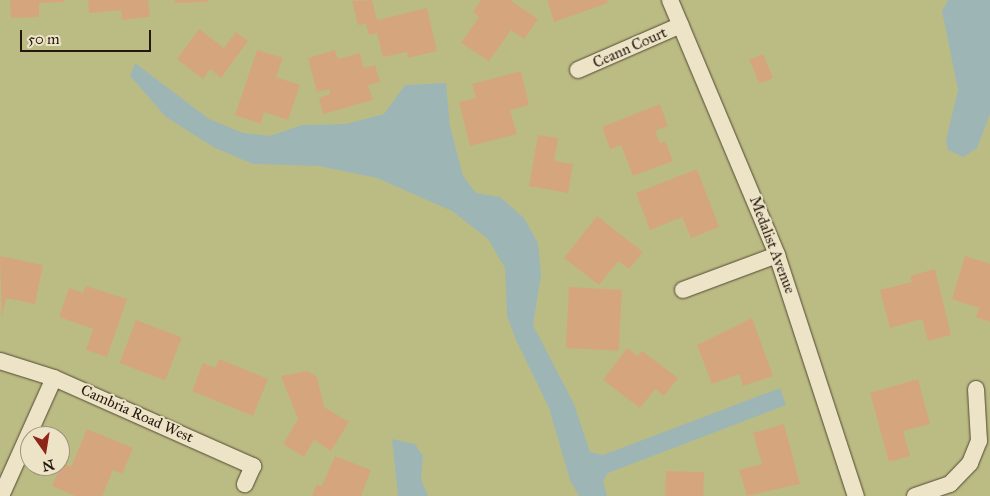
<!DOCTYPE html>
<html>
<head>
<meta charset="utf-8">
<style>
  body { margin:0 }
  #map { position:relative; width:990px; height:496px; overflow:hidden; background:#e4d6aa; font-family:"IM FELL Great Primer",serif }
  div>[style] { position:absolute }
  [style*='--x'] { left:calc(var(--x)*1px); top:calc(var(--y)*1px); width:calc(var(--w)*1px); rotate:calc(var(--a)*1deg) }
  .green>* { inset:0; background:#bbbc84 }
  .water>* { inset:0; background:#9db6b5 }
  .building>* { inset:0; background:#d5a67d; transform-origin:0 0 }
  .roads { filter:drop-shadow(0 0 1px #554734) drop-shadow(0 0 1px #554734) }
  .minor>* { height:16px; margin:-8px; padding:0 8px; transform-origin:8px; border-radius:8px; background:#ede4c8 }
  span { translate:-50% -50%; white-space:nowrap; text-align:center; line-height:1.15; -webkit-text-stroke:4px #ede4c8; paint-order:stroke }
  .street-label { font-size:15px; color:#25170d }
  .north { position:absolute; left:20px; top:426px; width:50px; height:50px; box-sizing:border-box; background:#ede4c8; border:1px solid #9d927d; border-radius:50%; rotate:167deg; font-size:14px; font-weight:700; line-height:20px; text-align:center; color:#25170d }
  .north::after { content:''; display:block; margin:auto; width:18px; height:22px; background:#8f2418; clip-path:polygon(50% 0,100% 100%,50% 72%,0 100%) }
  .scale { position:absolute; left:20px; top:30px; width:131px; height:22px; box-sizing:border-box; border:2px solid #25170d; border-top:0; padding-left:6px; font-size:15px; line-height:18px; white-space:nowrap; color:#25170d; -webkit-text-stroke:4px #ede4c8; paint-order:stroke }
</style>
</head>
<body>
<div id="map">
  <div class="green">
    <i style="clip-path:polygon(evenodd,0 0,990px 0,990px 496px,0 496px,0 0,30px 436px,60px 436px,60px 466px,30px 466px,30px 436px)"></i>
  </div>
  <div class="water">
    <i style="clip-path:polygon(948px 0,990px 0,990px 114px,977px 148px,963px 157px,948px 150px,946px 140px,958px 90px,942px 11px)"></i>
    <i style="clip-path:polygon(135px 63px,209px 119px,243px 133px,270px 136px,302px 125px,346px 124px,384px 114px,405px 85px,446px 83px,450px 126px,463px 176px,476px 193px,500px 197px,524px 218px,538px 243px,541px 275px,533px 325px,574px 404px,590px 452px,603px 455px,780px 388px,786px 405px,608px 473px,603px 481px,607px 496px,579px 496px,570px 480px,549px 408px,516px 340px,507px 316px,505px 268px,488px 239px,452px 211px,377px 178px,319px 166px,253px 164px,215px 148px,166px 117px,130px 76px)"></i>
    <i style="clip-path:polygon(392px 439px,415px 444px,423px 456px,421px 479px,428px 496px,398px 496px)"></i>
  </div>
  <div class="building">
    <i style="clip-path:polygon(10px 0,64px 0,64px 2px,39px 3px,39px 17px,11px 18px)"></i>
    <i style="clip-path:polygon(88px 0,148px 0,150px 17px,122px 20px,121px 10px,89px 13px)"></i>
    <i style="clip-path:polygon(175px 0,207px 0,208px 2px,175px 3px)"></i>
    <i style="clip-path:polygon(372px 0,377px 20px,427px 8px,437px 51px,408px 58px,407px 52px,383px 57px,377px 33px,369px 35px,366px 24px,358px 25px,352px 1px)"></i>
    <i style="clip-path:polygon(481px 0,510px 0,538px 19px,524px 39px,511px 30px,489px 61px,461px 43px,479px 17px,473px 12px)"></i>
    <i style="clip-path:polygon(547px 0,607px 0,608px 3px,554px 22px)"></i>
    <i style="clip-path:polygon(199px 29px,224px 48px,236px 32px,248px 41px,221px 78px,210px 69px,203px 79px,177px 59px)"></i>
    <i style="clip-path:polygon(257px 50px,283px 58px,276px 77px,300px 85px,288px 120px,264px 112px,261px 124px,235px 115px)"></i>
    <i style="clip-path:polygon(335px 50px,338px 59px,360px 53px,364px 68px,375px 65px,380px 82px,368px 85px,373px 100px,323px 114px,319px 98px,330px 94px,329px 89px,317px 92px,308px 58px)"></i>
    <i style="left:763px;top:54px;width:26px;height:15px;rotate:67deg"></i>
    <i style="clip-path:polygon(521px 71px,529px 105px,510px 110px,517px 134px,470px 146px,459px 102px,476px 98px,472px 84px)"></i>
    <i style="clip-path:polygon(660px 104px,668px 126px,655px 131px,660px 143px,665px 141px,673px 161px,633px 176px,621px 145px,610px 149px,602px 127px)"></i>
    <i style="clip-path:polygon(538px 135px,558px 138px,554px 161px,573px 164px,568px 193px,529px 186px)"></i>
    <i style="clip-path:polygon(697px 169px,719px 227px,691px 238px,682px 217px,650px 230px,636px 193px)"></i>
    <i style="clip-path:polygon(597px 216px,643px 252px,629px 269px,618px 261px,599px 285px,564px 258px)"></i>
    <i style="clip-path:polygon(0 256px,43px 265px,35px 304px,6px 298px,2px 317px)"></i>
    <i style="clip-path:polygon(965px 256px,990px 264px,990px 322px,976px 317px,979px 308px,952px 299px)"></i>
    <i style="clip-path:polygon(935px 269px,951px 335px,928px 341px,922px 319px,890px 328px,880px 290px,912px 282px,910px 276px)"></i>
    <i style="clip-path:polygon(86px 286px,127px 299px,107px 357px,86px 350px,93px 329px,59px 317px,69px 288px,83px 293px)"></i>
    <i style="left:569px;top:287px;width:53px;height:61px;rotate:3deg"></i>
    <i style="clip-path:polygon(752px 318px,773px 376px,743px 386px,739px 374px,712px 384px,697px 345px)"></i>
    <i style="left:136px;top:320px;width:49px;height:46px;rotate:21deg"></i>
    <i style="clip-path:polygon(627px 348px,638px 356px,642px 351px,678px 378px,664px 396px,655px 389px,640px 408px,603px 380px)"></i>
    <i style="clip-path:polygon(219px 359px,268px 379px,253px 416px,192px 391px,203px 363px,215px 368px)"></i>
    <i style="clip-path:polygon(307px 371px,317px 377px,324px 407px,349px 422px,331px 451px,314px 440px,304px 457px,283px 444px,298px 419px,281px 376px)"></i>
    <i style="clip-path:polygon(918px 379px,930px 424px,903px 431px,910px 456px,889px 462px,870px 393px)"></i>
    <i style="clip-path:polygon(784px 424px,800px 484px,747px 496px,739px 470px,762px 464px,753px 433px)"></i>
    <i style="clip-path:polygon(87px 429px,133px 448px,122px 474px,113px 470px,102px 496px,75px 496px,52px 486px,62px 463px,71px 467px)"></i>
    <i style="clip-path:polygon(335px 456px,371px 470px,361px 496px,312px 496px,317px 484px,322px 486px)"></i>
    <i style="left:666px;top:471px;width:38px;height:25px;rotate:2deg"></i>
  </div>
  <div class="roads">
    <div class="minor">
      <i style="--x:670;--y:0;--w:277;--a:67.2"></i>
      <i style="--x:777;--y:255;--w:254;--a:71.9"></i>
      <i style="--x:578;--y:70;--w:112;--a:-23.6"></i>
      <i style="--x:683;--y:290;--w:100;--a:-20.4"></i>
      <i style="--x:0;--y:361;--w:57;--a:17.5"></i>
      <i style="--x:54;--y:378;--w:218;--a:23.9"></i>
      <i style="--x:253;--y:466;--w:20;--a:114"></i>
      <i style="--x:1;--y:496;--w:129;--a:-65.8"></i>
      <i style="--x:915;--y:496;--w:37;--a:-19"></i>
      <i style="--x:950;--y:484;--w:29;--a:-46"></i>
      <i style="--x:970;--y:463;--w:24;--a:-68"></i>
      <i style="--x:979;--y:441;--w:52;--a:-93.3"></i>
    </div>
  </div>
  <div class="street-label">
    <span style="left:630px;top:48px;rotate:-24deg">Ceann Court</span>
    <span style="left:772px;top:245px;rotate:69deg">Medalist Avenue</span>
    <span style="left:137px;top:414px;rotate:24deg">Cambria Road West</span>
  </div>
  <div class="north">N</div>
  <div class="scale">50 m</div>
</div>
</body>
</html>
